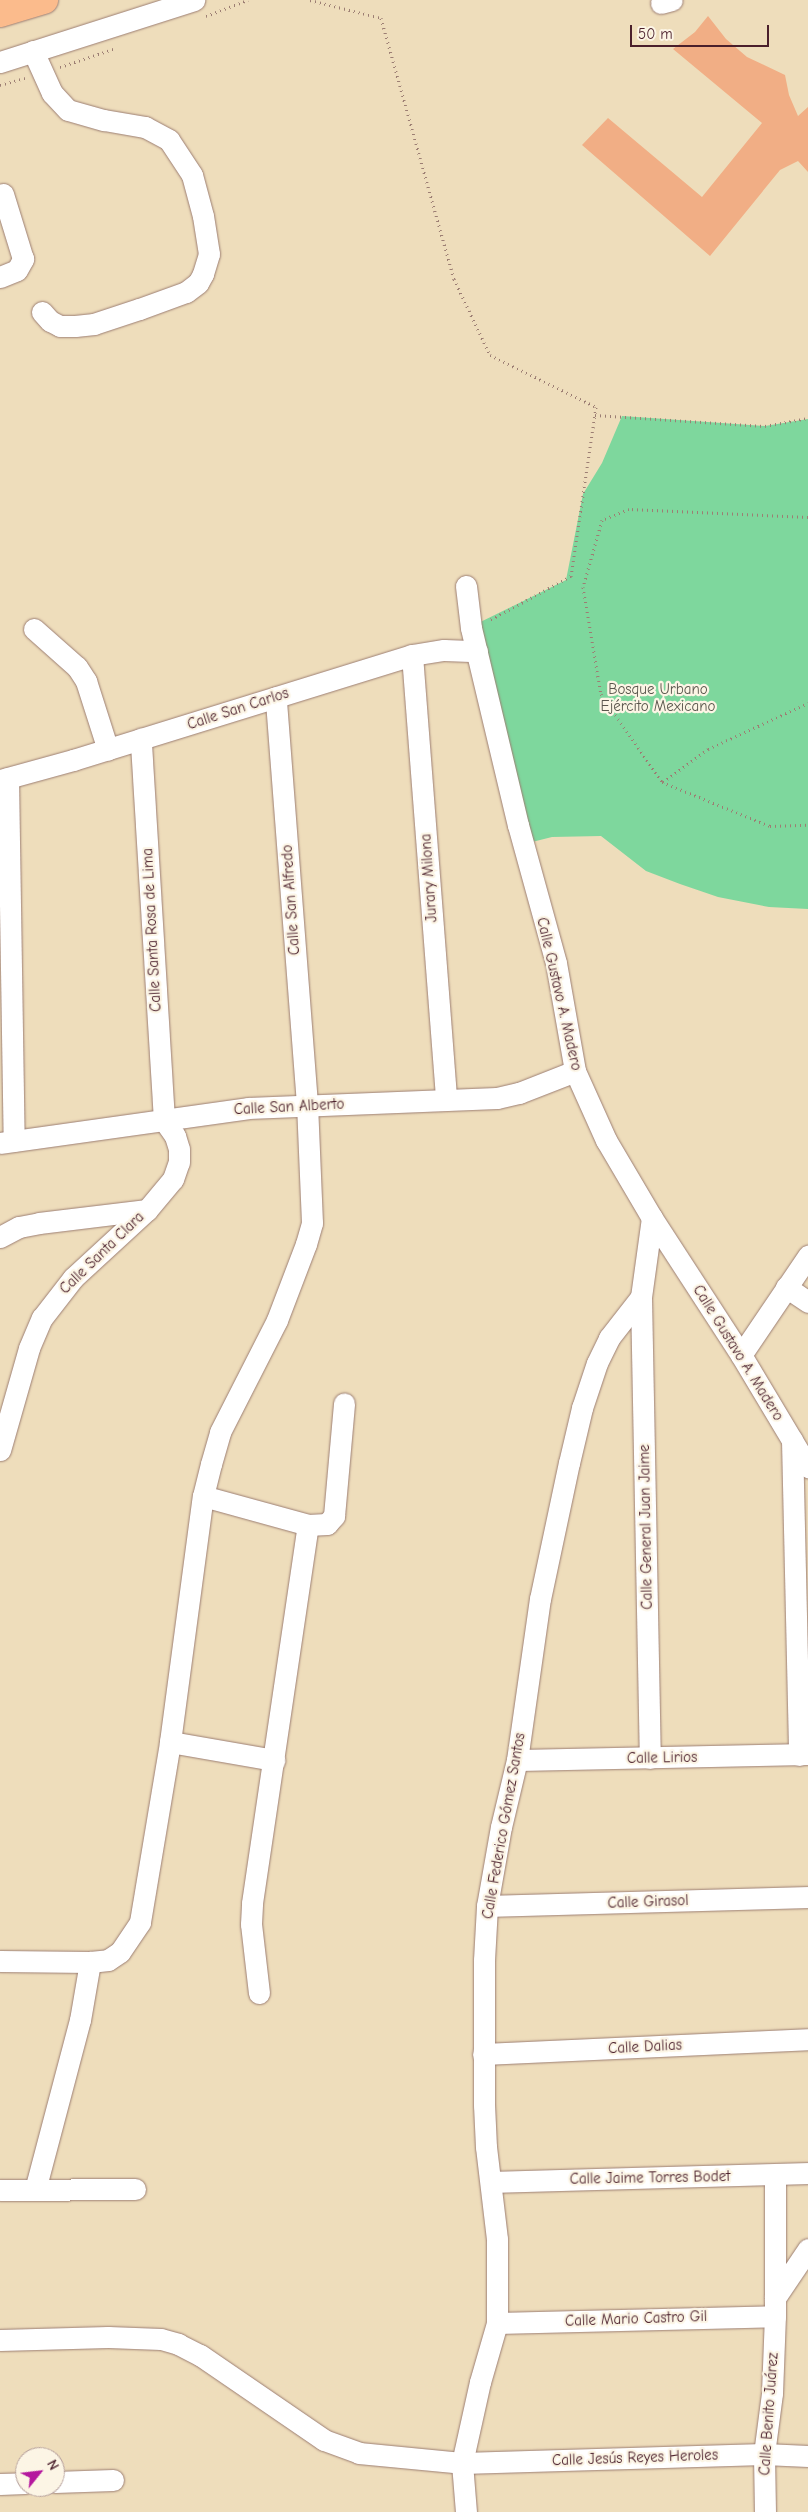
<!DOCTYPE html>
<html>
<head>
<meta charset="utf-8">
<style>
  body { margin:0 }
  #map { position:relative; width:808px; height:2512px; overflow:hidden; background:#edb; font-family:"Comic Neue",sans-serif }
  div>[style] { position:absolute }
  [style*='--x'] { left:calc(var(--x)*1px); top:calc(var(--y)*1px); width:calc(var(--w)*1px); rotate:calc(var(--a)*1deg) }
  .green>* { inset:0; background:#7ed79d }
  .building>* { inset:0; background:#f1ae85 }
  .path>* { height:3px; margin-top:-1.5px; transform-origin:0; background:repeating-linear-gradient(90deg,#9c7e73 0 1px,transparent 0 5px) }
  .roads { filter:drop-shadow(0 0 1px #9c7e73) drop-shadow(0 0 1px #9c7e73) }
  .minor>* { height:21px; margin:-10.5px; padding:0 10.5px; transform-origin:10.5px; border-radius:10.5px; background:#fff }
  .highway>* { height:28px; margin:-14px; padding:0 14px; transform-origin:14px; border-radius:14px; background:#fbbb8c }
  span { translate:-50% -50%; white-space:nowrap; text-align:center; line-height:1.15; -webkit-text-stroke:4.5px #fcf5e5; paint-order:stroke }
  .park-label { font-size:15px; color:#5a564d }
  .street-label { font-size:15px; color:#4a1f2b }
  .north { position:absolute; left:15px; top:2447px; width:50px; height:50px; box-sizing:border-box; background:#fcf5e5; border:1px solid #b59f9b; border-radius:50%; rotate:61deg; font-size:14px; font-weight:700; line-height:20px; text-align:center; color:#4a1f2b }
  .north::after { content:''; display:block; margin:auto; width:18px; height:22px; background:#b5179e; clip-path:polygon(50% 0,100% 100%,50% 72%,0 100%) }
  .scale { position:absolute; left:630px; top:25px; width:139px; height:22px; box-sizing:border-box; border:2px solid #4a1f2b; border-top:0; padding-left:6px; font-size:15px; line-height:18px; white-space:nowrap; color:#4a1f2b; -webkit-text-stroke:4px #fcf5e5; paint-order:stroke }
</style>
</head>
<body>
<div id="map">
  <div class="green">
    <i style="clip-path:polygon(622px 416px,765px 426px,808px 419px,808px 909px,769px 907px,718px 897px,680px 884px,646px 871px,601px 836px,552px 837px,528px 843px,464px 630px,566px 580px,583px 494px,602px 463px)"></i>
  </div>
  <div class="building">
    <i style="clip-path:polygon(708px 16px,726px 39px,747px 57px,785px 75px,789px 95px,798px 116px,808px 107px,808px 172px,798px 161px,780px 170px,710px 256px,582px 145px,608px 118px,702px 197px,762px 123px,673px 49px,695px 32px)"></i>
  </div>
  <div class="path">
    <i style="--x:310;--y:0;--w:73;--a:14.2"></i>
    <i style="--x:381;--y:18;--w:271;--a:74.4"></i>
    <i style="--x:454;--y:279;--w:84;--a:64.7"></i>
    <i style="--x:490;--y:355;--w:118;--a:26.1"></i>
    <i style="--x:596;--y:407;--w:171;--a:98.4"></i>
    <i style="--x:571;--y:576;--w:92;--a:151.5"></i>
    <i style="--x:206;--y:16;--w:45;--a:-20.9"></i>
    <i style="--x:60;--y:67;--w:59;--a:-18.7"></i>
    <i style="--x:0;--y:85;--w:26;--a:-16"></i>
    <i style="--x:595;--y:415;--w:170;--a:3.7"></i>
    <i style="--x:765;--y:426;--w:44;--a:-10.5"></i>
    <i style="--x:808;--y:517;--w:179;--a:-177.4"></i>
    <i style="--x:629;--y:509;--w:29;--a:158"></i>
    <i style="--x:602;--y:520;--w:70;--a:105.8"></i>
    <i style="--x:583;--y:587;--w:109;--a:80.5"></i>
    <i style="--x:601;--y:694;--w:107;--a:55.3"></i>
    <i style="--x:662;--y:782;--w:117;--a:22.2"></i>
    <i style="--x:770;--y:826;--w:38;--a:-2"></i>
    <i style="--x:663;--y:782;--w:56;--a:-36.3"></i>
    <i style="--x:708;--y:749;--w:110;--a:-24.7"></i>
  </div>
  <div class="roads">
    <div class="minor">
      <i style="--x:661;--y:3;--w:11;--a:-15"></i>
      <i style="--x:33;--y:51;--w:46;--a:65.7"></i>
      <i style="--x:52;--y:93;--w:23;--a:47"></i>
      <i style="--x:68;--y:110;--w:37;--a:16"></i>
      <i style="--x:104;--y:120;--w:42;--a:9.7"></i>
      <i style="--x:145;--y:127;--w:27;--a:28"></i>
      <i style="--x:169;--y:140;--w:42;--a:56.7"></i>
      <i style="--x:192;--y:175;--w:42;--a:75"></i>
      <i style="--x:203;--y:216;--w:38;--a:81"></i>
      <i style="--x:209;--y:254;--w:21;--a:107"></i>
      <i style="--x:203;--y:274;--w:10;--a:119"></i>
      <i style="--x:198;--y:283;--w:15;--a:143"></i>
      <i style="--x:186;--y:292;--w:50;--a:160.1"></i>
      <i style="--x:139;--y:309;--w:47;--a:161.6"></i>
      <i style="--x:94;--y:324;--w:19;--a:174"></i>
      <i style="--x:75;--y:326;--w:15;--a:180"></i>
      <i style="--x:60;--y:326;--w:11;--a:-153"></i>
      <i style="--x:50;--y:321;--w:12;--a:-132"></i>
      <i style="--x:0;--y:62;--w:204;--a:-17.7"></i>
      <i style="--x:0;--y:277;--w:18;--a:-22"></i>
      <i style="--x:17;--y:270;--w:13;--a:-61"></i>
      <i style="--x:23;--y:259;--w:68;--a:-107.1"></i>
      <i style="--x:466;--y:586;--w:42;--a:83.2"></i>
      <i style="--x:471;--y:628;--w:203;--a:76.6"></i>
      <i style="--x:518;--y:825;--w:143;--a:74.6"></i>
      <i style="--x:556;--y:963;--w:110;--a:80"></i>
      <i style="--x:575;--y:1071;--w:76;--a:65.8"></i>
      <i style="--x:606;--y:1140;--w:91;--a:59.5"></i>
      <i style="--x:652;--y:1218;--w:163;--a:57"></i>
      <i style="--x:741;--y:1355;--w:131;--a:59.1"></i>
      <i style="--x:34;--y:629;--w:57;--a:41.5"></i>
      <i style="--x:77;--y:667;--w:17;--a:57"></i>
      <i style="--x:86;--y:681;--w:72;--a:72.3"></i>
      <i style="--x:412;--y:655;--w:446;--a:85.6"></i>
      <i style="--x:8;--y:778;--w:363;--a:89.1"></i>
      <i style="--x:0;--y:780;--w:76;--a:-15.3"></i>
      <i style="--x:73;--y:760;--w:355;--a:-17.2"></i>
      <i style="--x:412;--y:655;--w:32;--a:-9"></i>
      <i style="--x:444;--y:650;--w:33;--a:2"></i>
      <i style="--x:0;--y:1143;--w:250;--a:-8"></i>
      <i style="--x:248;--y:1108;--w:249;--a:-2.3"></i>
      <i style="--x:497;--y:1098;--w:23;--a:-13"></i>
      <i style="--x:519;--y:1093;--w:60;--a:-21.4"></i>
      <i style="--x:0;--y:1237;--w:21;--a:-28"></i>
      <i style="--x:19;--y:1227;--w:20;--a:-11"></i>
      <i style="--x:39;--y:1223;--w:109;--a:-6.9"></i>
      <i style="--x:786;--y:1287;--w:27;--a:34"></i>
      <i style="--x:641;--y:1297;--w:461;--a:88.9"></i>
      <i style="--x:741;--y:1355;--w:120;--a:-55.9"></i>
      <i style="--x:792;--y:1440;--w:315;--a:88.7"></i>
      <i style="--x:0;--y:1450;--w:106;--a:-74.1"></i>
      <i style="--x:29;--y:1348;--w:33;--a:-67"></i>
      <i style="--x:42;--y:1318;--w:51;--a:-52.2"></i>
      <i style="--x:73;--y:1278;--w:100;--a:-42.6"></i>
      <i style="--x:147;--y:1210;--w:40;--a:-50"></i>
      <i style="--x:173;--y:1179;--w:18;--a:-71"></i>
      <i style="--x:179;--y:1162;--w:13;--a:-90"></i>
      <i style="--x:179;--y:1149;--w:14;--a:-107"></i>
      <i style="--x:175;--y:1136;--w:19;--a:-125"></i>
      <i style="--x:164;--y:1120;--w:382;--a:-93.5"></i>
      <i style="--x:203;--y:1496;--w:109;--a:15.4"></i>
      <i style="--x:308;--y:1525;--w:19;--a:-3"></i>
      <i style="--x:327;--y:1524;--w:11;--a:-49"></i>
      <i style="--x:334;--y:1516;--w:113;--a:-84.9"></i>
      <i style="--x:170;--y:1742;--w:106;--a:9.8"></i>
      <i style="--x:517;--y:1760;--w:291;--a:-1.2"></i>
      <i style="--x:487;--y:1906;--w:321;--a:-1.6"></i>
      <i style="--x:0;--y:1961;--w:90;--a:0.6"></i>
      <i style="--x:90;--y:1962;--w:18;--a:-6"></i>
      <i style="--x:108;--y:1960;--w:14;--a:-34"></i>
      <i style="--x:120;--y:1952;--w:36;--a:-56"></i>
      <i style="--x:140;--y:1922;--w:182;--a:-80.5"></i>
      <i style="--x:170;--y:1742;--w:248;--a:-82.4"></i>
      <i style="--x:203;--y:1496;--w:33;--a:-76"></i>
      <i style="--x:211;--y:1464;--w:33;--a:-74"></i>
      <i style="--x:220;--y:1432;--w:126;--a:-63"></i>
      <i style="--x:277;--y:1320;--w:81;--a:-69.1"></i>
      <i style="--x:306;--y:1244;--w:22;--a:-74"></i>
      <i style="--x:312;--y:1223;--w:119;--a:-92.4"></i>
      <i style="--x:307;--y:1104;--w:408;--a:-94.4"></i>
      <i style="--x:259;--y:1993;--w:69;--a:-96.6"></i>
      <i style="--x:251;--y:1924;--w:21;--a:-87"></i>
      <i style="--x:252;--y:1903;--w:382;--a:-81.6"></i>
      <i style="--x:483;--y:2054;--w:325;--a:-2.6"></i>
      <i style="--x:491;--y:2182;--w:317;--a:-1.6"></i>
      <i style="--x:0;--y:2190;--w:135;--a:-0.4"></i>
      <i style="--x:35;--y:2190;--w:176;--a:-75.2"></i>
      <i style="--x:80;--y:2020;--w:59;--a:-80.2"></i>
      <i style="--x:775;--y:2298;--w:59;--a:-56"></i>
      <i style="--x:497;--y:2323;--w:278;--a:-1.4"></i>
      <i style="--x:0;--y:2340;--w:108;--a:-1.6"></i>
      <i style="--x:108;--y:2337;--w:53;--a:2.2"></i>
      <i style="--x:161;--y:2339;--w:18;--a:16"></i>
      <i style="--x:178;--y:2344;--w:25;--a:27"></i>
      <i style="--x:200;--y:2355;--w:150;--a:34.4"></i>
      <i style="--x:324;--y:2440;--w:37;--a:20"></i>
      <i style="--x:359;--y:2453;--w:103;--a:5.5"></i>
      <i style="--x:462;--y:2463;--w:302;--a:-1.7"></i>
      <i style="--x:764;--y:2454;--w:44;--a:2.6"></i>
      <i style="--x:55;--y:2482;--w:58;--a:-2"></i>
      <i style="--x:0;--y:2484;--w:25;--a:-2"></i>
      <i style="--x:466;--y:2512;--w:49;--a:-94.7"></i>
      <i style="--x:462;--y:2463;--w:83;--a:-77.5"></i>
      <i style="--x:480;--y:2382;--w:61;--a:-73.9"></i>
      <i style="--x:497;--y:2323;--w:84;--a:-90"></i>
      <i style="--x:497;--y:2239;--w:93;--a:-96.8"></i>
      <i style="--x:486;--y:2147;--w:42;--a:-92.7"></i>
      <i style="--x:484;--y:2105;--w:145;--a:-90"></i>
      <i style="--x:484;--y:1960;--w:54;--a:-86.8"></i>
      <i style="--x:487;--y:1906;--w:80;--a:-80"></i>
      <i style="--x:501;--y:1827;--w:69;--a:-76.6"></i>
      <i style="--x:517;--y:1760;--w:163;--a:-81.9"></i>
      <i style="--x:540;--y:1599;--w:139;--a:-78"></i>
      <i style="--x:569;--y:1463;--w:57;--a:-76.7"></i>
      <i style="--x:582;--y:1408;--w:47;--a:-71.6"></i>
      <i style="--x:597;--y:1363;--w:28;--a:-64"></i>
      <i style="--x:609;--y:1338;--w:52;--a:-52"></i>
      <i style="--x:641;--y:1297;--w:80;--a:-82.1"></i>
      <i style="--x:765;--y:2512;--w:58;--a:-91"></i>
      <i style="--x:764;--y:2454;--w:62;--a:-82.5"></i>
      <i style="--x:772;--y:2393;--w:77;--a:-87.8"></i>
      <i style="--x:775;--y:2316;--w:141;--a:-90"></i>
    </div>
    <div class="highway">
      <i style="--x:0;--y:13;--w:46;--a:-16.5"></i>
    </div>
  </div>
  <div class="park-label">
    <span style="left:658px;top:698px">Bosque Urbano<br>Ejército Mexicano</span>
  </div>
  <div class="street-label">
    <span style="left:238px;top:709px;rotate:-18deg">Calle San Carlos</span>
    <span style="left:429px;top:878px;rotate:-94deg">Jurary Milona</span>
    <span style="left:291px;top:900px;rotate:-94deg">Calle San Alfredo</span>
    <span style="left:152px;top:930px;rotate:-93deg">Calle Santa Rosa de Lima</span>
    <span style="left:559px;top:994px;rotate:77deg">Calle Gustavo A. Madero</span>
    <span style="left:289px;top:1107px;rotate:-3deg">Calle San Alberto</span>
    <span style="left:102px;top:1253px;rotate:-44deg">Calle Santa Clara</span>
    <span style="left:738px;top:1353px;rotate:58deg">Calle Gustavo A. Madero</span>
    <span style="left:646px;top:1527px;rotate:-91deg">Calle General Juan Jaime</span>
    <span style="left:662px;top:1758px;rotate:-1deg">Calle Lirios</span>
    <span style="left:504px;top:1826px;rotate:-80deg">Calle Federico Gómez Santos</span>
    <span style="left:648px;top:1902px;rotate:-2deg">Calle Girasol</span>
    <span style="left:645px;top:2047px;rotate:-3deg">Calle Dalias</span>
    <span style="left:650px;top:2178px;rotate:-1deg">Calle Jaime Torres Bodet</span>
    <span style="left:636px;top:2319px;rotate:-2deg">Calle Mario Castro Gil</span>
    <span style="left:769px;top:2414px;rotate:-86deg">Calle Benito Juárez</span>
    <span style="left:635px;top:2458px;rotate:-2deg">Calle Jesús Reyes Heroles</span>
  </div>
  <div class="north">N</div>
  <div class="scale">50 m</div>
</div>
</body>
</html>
